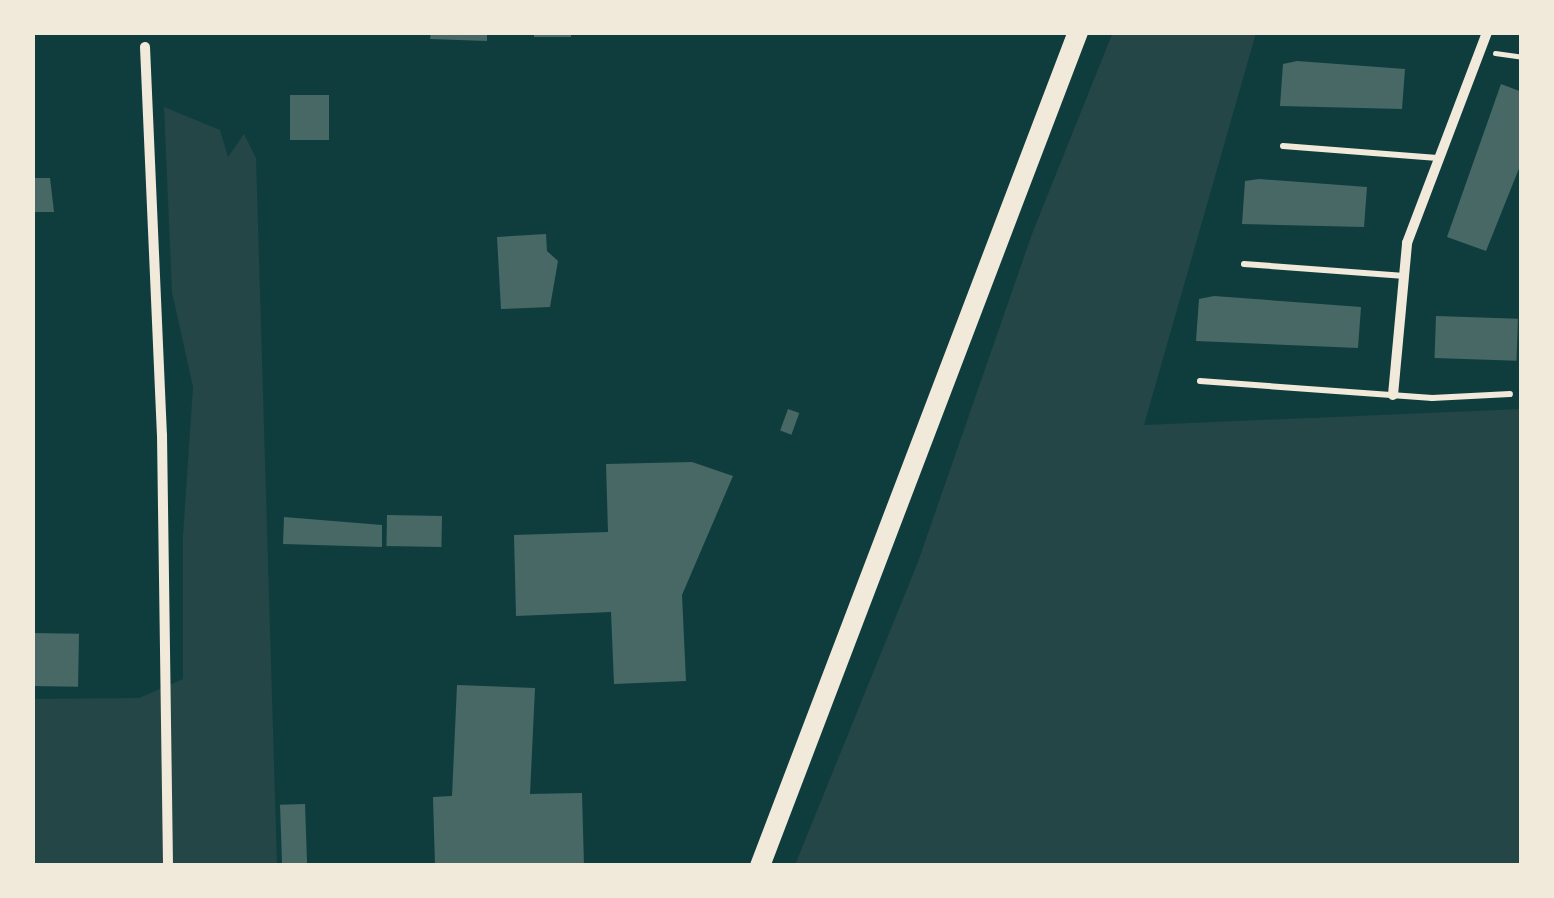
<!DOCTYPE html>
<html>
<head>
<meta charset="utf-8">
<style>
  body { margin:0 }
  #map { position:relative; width:1554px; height:898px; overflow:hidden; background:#0f3d3e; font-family:"Sofia Sans Condensed",sans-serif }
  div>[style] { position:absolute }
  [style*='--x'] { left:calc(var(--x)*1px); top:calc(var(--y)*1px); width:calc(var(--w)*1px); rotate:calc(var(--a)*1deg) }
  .green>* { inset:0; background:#244646 }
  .building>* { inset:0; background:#486865; transform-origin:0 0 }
  .path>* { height:5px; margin:-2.5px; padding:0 2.5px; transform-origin:2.5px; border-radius:2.5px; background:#f1e9da }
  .service>* { height:6px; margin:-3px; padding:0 3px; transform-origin:3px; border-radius:3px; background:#f1e9da }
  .minor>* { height:10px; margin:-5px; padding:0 5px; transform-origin:5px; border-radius:5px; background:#f1e9da }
  .primary>* { height:20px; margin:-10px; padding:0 10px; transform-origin:10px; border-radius:10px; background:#f1e9da }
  span { translate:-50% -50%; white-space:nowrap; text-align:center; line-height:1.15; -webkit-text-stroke:10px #f1e9da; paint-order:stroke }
  .frame { position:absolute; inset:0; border:35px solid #f1e9da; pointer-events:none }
</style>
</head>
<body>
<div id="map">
  <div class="green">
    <i style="clip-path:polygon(1113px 32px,1256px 33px,1144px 425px,1521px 409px,1521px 865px,795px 865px,918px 562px,1032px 234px)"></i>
    <i style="clip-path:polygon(164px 107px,220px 130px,228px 157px,244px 134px,256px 158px,277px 865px,33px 865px,32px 699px,139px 698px,183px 679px,183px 536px,193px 387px,172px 292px)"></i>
  </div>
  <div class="building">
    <i style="clip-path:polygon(431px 32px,487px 32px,487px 41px,430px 39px)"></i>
    <i style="left:534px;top:32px;width:37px;height:5px"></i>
    <i style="clip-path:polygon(1297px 61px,1405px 69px,1402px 109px,1280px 106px,1283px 64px)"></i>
    <i style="clip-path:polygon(1501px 84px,1522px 92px,1522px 161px,1486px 251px,1447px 237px)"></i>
    <i style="left:329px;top:95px;width:45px;height:39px;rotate:90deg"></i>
    <i style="clip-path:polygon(32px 178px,50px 178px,54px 212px,32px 212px)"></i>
    <i style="clip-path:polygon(1259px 179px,1367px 187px,1364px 227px,1242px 224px,1245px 181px)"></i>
    <i style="clip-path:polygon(546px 234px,547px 251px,558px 261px,550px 307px,501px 309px,497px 237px)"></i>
    <i style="clip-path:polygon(1214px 296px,1361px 307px,1358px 348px,1196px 341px,1199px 299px)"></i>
    <i style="left:1436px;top:316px;width:82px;height:42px;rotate:2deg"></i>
    <i style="left:788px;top:409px;width:12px;height:23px;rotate:20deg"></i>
    <i style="clip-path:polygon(692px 462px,733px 476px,682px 595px,686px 681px,614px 684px,611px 612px,516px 616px,514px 535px,608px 532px,606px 464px)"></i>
    <i style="left:387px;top:515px;width:55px;height:31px;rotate:1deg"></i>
    <i style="clip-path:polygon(284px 517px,382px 525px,382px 547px,283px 544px)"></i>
    <i style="left:32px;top:633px;width:47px;height:53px;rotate:1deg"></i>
    <i style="clip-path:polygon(457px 685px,535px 688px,530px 794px,582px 793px,584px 866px,435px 866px,433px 797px,452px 796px)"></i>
    <i style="left:305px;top:804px;width:62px;height:25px;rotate:88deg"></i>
  </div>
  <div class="path">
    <i style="--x:1495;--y:53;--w:27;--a:8"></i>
  </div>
  <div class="service">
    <i style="--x:1283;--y:146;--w:155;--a:4.4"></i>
    <i style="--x:1244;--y:264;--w:158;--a:4.3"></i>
    <i style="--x:1200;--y:381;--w:233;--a:4.2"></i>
    <i style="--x:1432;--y:398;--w:78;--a:-2.9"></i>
  </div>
  <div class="minor">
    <i style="--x:145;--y:47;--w:388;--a:87.5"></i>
    <i style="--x:162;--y:435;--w:431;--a:89.2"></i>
    <i style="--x:1393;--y:395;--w:153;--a:-84.7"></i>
    <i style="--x:1407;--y:243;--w:226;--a:-69.2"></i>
  </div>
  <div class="primary">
    <i style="--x:760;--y:866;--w:893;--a:-69.13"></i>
  </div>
  <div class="frame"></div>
</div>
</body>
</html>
